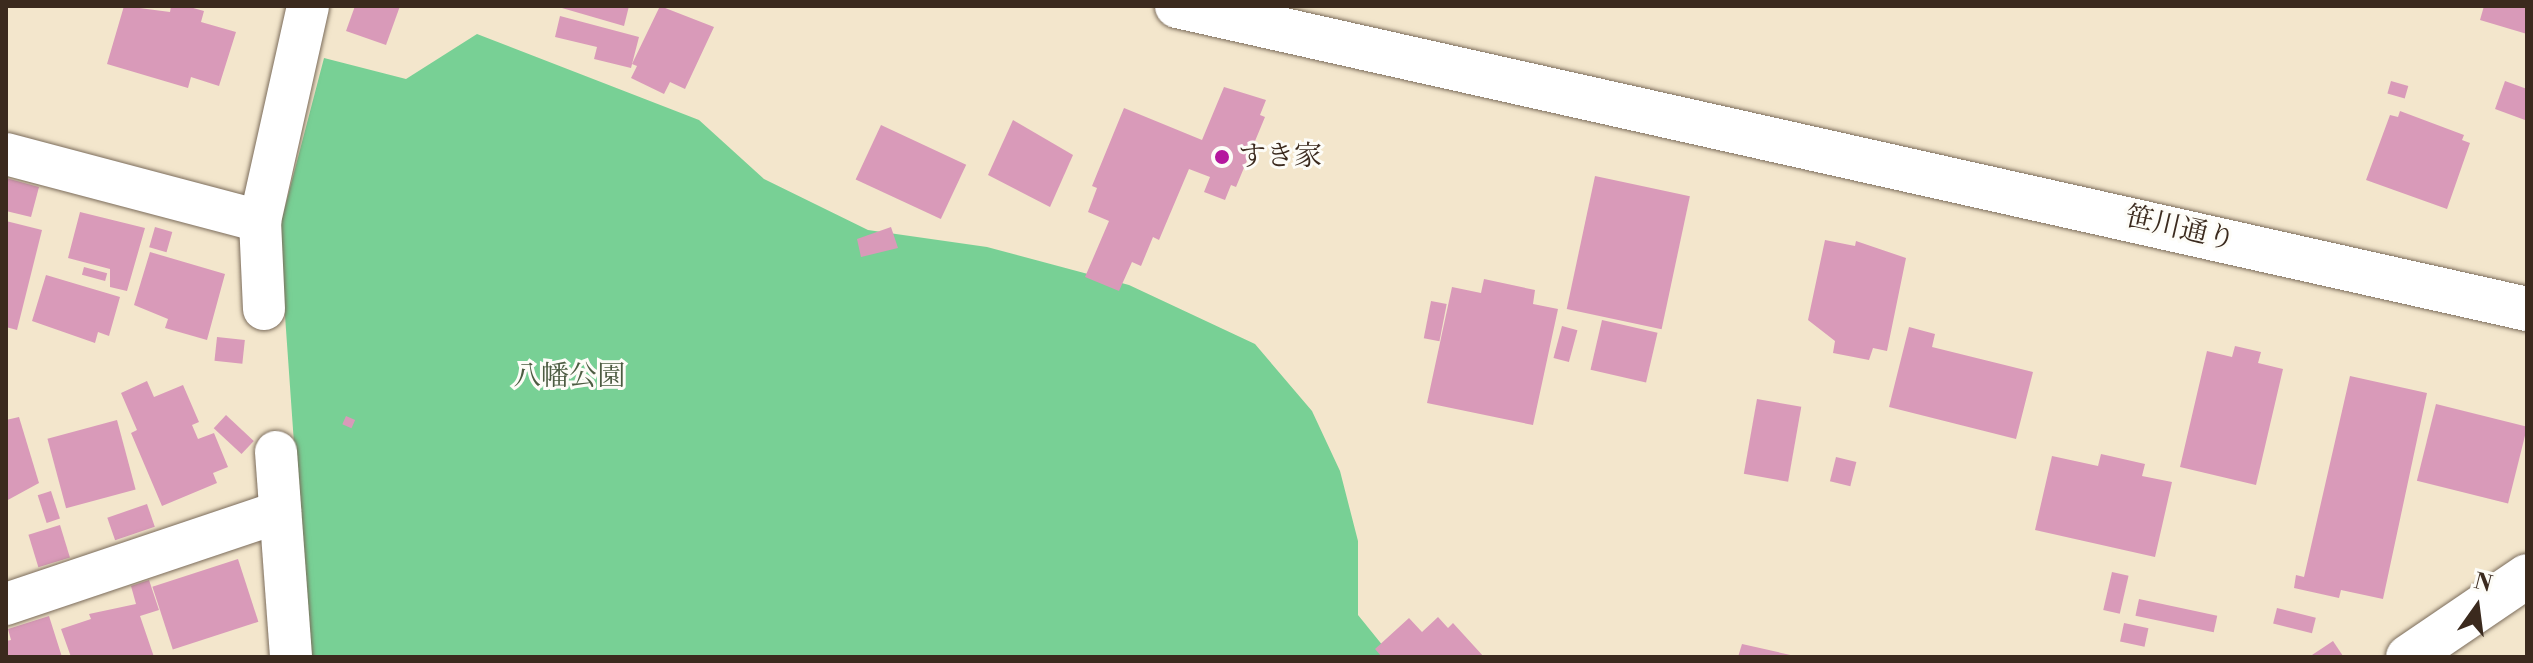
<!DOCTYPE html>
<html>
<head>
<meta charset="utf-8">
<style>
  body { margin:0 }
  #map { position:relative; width:2533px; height:663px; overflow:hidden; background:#f3e6cc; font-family:"Libre Bodoni","Noto Serif JP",serif }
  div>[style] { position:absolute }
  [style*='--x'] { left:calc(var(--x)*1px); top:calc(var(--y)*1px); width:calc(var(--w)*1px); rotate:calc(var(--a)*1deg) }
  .green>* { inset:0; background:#78d095 }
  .building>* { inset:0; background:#d99ab9; transform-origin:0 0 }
  .roads { filter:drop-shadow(0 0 2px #7b6c5b) drop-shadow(0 0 2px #7b6c5b) }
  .street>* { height:42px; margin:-21px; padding:0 21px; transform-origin:21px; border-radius:21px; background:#fff }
  .secondary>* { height:44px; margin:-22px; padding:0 22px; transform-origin:22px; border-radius:22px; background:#fff }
  .dots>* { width:22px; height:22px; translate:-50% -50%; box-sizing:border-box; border:4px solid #fdfcf7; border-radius:50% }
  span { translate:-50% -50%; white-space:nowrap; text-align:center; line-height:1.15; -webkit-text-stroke:6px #fdfcf7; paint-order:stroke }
  .poi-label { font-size:28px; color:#3b2a1e }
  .left { translate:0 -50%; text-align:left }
  .street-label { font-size:28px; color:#3b2a1e }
  .park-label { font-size:28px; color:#4d5c42 }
  .frame { position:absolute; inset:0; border:8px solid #3b2a1e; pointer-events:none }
  .north { position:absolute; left:2437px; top:567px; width:80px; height:80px; -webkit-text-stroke:6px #fdfcf7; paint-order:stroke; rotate:14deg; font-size:22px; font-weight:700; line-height:32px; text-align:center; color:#3b2a1e }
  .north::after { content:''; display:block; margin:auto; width:28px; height:36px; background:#3b2a1e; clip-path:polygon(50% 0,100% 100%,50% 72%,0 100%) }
</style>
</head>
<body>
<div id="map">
  <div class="green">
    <i style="clip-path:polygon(477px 34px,699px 120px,764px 179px,868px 230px,987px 247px,1129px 285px,1255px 344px,1312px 411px,1340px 471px,1358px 541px,1358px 615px,1392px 657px,309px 657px,279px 230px,324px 58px,406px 79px)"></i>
  </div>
  <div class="building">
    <i style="clip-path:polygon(124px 6px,170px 12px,171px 6px,186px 6px,204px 11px,201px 22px,236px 32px,219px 86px,191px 77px,188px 88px,107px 64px)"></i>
    <i style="clip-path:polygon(355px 6px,400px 6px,386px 45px,346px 31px)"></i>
    <i style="clip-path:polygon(555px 6px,629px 6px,624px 26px)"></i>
    <i style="clip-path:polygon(660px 6px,714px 27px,685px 89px,670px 82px,664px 94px,631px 78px,637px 66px,632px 64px)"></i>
    <i style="clip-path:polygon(2484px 6px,2527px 6px,2527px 34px,2480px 20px)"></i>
    <i style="clip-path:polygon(560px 16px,639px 37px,631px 68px,594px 59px,597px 47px,555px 37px)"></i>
    <i style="left:2391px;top:81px;width:18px;height:13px;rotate:16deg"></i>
    <i style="clip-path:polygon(2505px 81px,2527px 89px,2525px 120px,2495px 109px)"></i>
    <i style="clip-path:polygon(1224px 87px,1266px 100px,1260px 115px,1265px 117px,1236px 187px,1231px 185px,1225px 200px,1204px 192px,1210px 177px,1189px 169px,1159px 240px,1153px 237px,1141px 266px,1132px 262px,1119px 291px,1085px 277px,1109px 221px,1088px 212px,1097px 188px,1092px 186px,1124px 108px,1202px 140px)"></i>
    <i style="clip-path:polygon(2400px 111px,2464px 135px,2462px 140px,2470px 143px,2447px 209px,2366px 180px,2390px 115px,2398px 117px)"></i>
    <i style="clip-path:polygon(1013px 120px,1073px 155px,1050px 207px,988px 175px)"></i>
    <i style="left:881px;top:125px;width:94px;height:60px;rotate:25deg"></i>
    <i style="left:1595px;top:176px;width:97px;height:136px;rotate:12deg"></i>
    <i style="clip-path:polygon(6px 178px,39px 187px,31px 217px,6px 211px)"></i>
    <i style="clip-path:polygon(80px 212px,145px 228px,127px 291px,110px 287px,110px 269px,68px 258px)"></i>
    <i style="clip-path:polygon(6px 221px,42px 230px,17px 330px,6px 327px)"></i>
    <i style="left:155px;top:227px;width:18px;height:21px;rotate:16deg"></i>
    <i style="clip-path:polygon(891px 227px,898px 248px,861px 257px,857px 239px)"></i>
    <i style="clip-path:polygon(1825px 240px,1855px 246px,1856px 241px,1906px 258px,1887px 351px,1873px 348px,1869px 360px,1833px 353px,1835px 341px,1808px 320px)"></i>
    <i style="clip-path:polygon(150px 252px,225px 274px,207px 340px,165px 328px,168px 319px,134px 305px)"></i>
    <i style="left:84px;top:267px;width:24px;height:8px;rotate:15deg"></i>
    <i style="clip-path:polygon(46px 275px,120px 297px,109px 336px,98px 332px,95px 343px,32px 321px)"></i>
    <i style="clip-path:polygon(1484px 279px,1535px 290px,1533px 304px,1558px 309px,1533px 425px,1427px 403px,1452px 287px,1481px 293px)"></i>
    <i style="left:1431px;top:301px;width:16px;height:38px;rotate:11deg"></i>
    <i style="left:1602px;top:320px;width:57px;height:51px;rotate:13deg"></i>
    <i style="left:1562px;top:326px;width:16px;height:33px;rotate:15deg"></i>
    <i style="clip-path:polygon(1909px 327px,1935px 334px,1932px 347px,2033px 372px,2016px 439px,1889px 407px)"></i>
    <i style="left:217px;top:337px;width:28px;height:24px;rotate:6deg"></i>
    <i style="clip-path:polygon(2235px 346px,2261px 352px,2258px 363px,2283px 369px,2256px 485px,2180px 467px,2207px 351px,2232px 357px)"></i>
    <i style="clip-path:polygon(2350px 376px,2427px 393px,2383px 599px,2341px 590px,2339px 598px,2294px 588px,2296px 575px,2304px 577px)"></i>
    <i style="clip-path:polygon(147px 381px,154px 397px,183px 385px,199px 422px,192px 425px,198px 439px,214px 433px,228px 467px,213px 473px,217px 483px,162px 506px,131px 433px,137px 430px,121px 393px)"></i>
    <i style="left:1757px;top:399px;width:45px;height:76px;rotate:10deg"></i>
    <i style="left:2436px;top:404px;width:94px;height:79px;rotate:14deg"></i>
    <i style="left:226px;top:415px;width:38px;height:18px;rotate:43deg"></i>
    <i style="left:346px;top:416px;width:10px;height:9px;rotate:24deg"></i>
    <i style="clip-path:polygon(19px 417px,39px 483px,6px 501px,6px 420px)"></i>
    <i style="left:117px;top:420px;width:72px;height:72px;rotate:75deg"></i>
    <i style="clip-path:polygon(2101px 454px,2145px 464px,2142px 476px,2172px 482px,2155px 557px,2035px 530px,2052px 456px,2098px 466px)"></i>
    <i style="left:1836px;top:457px;width:21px;height:25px;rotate:14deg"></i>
    <i style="left:51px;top:491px;width:29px;height:14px;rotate:72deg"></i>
    <i style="left:147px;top:504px;width:24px;height:42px;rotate:71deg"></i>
    <i style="left:60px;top:525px;width:34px;height:33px;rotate:73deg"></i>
    <i style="left:238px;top:559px;width:66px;height:90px;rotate:72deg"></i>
    <i style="left:2112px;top:572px;width:17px;height:39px;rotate:13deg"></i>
    <i style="clip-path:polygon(149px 580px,159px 610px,140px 616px,154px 657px,71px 657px,61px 629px,91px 619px,89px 614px,136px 604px,131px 586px)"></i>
    <i style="left:2139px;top:599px;width:80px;height:17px;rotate:12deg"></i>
    <i style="left:2277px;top:608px;width:40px;height:16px;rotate:14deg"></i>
    <i style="clip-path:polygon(49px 616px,62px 657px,6px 657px,6px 641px,11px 640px,8px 629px)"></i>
    <i style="clip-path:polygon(1438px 617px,1448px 628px,1453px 623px,1484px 657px,1382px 657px,1375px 649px,1409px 618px,1422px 632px)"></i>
    <i style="left:2124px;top:623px;width:25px;height:19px;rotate:12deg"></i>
    <i style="clip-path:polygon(2333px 641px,2343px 656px,2309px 657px)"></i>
    <i style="clip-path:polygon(1742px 644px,1795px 656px,1795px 657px,1738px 657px)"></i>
  </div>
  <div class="roads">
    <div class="street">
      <i style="--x:6;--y:154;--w:263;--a:14.8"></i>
      <i style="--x:264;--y:309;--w:88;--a:-92.6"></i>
      <i style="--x:260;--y:221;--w:220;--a:-77.4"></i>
      <i style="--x:276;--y:452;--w:206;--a:85.8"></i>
      <i style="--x:6;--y:604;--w:289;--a:-18.6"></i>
    </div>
    <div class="secondary">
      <i style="--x:1177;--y:6;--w:1384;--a:12.65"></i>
      <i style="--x:2408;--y:657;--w:144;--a:-34.2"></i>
    </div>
  </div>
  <div class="dots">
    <i style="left:1222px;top:157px;background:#b5179e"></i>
  </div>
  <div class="poi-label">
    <span class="left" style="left:1238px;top:157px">すき家</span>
  </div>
  <div class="street-label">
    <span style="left:2180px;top:229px;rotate:13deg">笹川通り</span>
  </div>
  <div class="park-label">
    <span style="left:569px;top:377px">八幡公園</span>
  </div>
  <div class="frame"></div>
  <div class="north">N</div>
</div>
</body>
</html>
